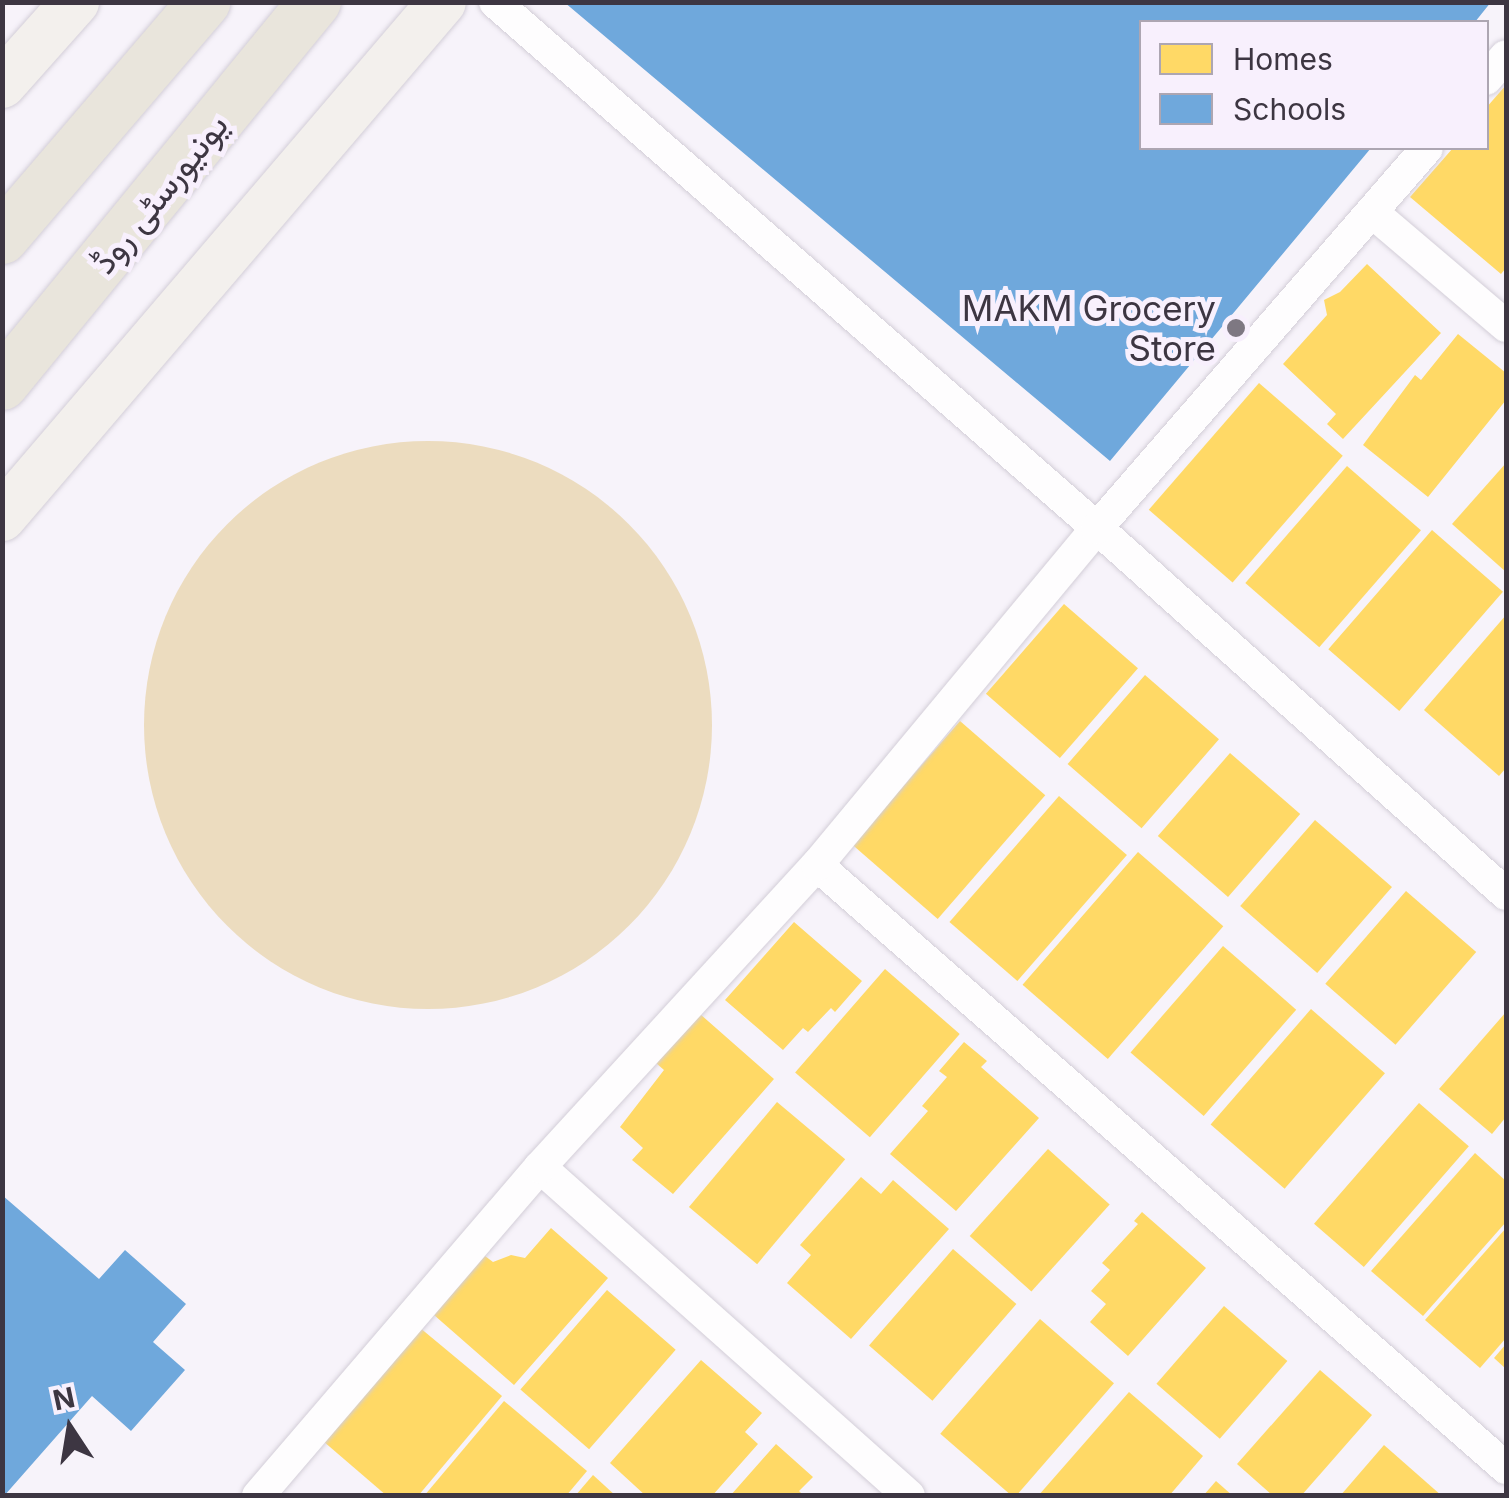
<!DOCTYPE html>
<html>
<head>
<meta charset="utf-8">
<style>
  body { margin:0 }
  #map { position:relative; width:1509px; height:1498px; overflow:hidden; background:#f7f3fa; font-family:Inter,Vazirmatn,sans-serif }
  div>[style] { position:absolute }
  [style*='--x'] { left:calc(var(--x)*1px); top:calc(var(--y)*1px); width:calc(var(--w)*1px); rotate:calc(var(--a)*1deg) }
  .green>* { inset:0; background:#ecdcbf }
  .round { border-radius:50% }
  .homes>* { inset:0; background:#ffd966; transform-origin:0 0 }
  .schools>* { inset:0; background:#6fa8dc }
  .roads { filter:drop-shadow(0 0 2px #d3ced8) drop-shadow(0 0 2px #d3ced8) }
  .street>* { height:32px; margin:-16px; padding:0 16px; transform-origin:16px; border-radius:16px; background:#fefdfe }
  .secondary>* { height:48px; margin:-24px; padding:0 24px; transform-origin:24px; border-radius:24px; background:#f3f0ed }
  .primary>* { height:52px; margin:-26px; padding:0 26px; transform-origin:26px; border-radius:26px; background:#e9e5dc }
  .dots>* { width:28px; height:28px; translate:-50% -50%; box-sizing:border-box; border:5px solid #f8f0fd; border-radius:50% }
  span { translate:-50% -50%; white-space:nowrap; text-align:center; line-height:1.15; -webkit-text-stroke:10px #f8f0fd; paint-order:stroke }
  .street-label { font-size:35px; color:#3d3642 }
  .poi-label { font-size:35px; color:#3d3642 }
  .right { translate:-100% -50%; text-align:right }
  .frame { position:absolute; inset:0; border:5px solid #3d3642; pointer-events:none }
  .legend { position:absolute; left:1139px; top:20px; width:350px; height:130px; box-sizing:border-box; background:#f8f0fd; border:2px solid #ada6b2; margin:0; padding:12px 18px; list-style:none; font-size:30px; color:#3d3642 }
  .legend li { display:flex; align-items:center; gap:20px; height:50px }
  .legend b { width:50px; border:2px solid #ada6b2 }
  .north { position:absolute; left:20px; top:1378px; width:100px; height:100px; -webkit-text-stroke:8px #f8f0fd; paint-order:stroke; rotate:348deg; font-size:28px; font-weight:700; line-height:40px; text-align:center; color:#3d3642 }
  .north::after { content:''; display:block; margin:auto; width:35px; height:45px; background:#3d3642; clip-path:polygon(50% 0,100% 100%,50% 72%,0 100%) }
</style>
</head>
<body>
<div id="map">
  <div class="green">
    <i class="round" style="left:144px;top:441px;width:568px;height:568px"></i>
  </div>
  <div class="homes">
    <i style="clip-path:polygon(1506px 85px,1506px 268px,1501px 274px,1410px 197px,1453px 148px,1486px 148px,1486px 108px)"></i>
    <i style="clip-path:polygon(1367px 264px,1441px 333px,1343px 439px,1327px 424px,1336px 414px,1283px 364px,1327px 315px,1324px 300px,1340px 292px)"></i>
    <i style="clip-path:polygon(1458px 334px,1506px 373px,1506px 400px,1428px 497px,1363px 445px,1415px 375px,1421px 380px)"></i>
    <i style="left:1259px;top:383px;width:111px;height:168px;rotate:41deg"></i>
    <i style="clip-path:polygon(1506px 463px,1506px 572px,1452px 524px)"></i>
    <i style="left:1347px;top:466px;width:98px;height:155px;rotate:41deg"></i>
    <i style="left:1432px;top:530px;width:94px;height:158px;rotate:41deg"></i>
    <i style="left:1064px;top:604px;width:98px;height:119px;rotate:41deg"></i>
    <i style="clip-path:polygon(1506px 615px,1506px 768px,1499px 776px,1424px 710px)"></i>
    <i style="left:1145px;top:675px;width:98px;height:118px;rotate:41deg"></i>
    <i style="left:960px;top:721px;width:113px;height:164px;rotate:41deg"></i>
    <i style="left:1230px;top:753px;width:93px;height:110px;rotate:41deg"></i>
    <i style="left:1059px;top:796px;width:90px;height:167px;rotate:41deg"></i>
    <i style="left:1315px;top:820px;width:102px;height:114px;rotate:41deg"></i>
    <i style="left:1138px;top:852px;width:113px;height:176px;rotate:41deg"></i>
    <i style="left:1406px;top:891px;width:93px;height:123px;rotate:41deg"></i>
    <i style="clip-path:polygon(794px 922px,862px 981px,835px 1012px,831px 1008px,808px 1032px,803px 1028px,783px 1050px,725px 1000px)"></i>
    <i style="left:1223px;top:946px;width:97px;height:141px;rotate:41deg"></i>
    <i style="left:885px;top:969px;width:99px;height:137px;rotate:41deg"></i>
    <i style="left:1311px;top:1009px;width:98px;height:153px;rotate:41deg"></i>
    <i style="clip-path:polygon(1506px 1012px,1506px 1117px,1492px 1134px,1439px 1089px)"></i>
    <i style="clip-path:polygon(700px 1014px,774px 1079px,673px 1194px,632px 1160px,643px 1148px,620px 1127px,664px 1070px,656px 1063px)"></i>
    <i style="clip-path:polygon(964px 1042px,987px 1061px,981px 1067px,1039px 1118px,956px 1211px,890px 1154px,928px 1111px,922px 1106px,947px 1077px,939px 1071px)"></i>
    <i style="left:777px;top:1102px;width:89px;height:137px;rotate:40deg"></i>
    <i style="left:1419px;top:1103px;width:66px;height:160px;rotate:41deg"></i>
    <i style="left:1048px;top:1149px;width:83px;height:117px;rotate:42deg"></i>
    <i style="clip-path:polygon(1475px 1153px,1506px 1181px,1506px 1222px,1423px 1316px,1371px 1271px)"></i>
    <i style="clip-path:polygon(861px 1177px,881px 1194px,893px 1180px,949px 1229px,851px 1339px,787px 1283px,811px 1255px,800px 1245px)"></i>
    <i style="clip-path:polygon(1142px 1212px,1206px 1268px,1128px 1356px,1090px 1322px,1106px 1304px,1091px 1291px,1110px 1270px,1102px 1263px,1138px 1224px,1134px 1221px)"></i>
    <i style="clip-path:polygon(551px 1228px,608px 1278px,514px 1385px,434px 1315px,485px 1256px,493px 1262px,511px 1255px,525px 1258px)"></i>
    <i style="clip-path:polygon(1506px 1228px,1506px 1338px,1480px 1368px,1425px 1320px)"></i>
    <i style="left:953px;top:1249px;width:84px;height:128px;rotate:41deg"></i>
    <i style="left:607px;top:1290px;width:91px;height:132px;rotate:41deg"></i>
    <i style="left:1224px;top:1306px;width:84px;height:103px;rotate:41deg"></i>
    <i style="left:1040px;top:1319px;width:98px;height:152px;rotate:41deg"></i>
    <i style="clip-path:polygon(419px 1327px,502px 1396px,418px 1496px,387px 1496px,323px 1441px)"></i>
    <i style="clip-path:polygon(1506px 1344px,1506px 1369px,1494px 1358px)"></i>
    <i style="clip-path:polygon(701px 1360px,762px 1413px,745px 1432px,758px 1444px,712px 1496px,646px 1496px,610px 1463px)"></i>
    <i style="clip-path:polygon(1320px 1370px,1372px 1415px,1301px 1496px,1273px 1496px,1237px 1464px)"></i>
    <i style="clip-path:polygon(1129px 1392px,1203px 1456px,1169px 1496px,1038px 1496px)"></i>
    <i style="clip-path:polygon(504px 1401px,587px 1471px,566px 1496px,424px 1496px)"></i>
    <i style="clip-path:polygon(776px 1444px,813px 1477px,799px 1491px,804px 1496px,730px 1496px)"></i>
    <i style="clip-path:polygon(1384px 1445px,1442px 1496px,1340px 1496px)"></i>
    <i style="clip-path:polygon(593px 1475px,616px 1496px,575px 1496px)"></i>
    <i style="clip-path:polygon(1216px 1481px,1233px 1496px,1203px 1496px)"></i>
  </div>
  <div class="schools">
    <i style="clip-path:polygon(564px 2px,1491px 2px,1475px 22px,1142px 22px,1142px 148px,1371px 148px,1110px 461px)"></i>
    <i style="clip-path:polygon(2px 1195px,99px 1279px,125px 1250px,186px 1304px,153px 1342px,185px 1370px,131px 1431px,92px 1396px,4px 1496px)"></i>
  </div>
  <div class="roads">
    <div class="street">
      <i style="--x:495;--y:2;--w:799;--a:41.15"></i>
      <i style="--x:1097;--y:528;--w:549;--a:41.82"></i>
      <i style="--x:1486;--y:79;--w:30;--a:-49"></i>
      <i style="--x:1372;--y:212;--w:176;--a:40.4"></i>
      <i style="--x:817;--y:865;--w:916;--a:41.19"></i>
      <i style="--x:540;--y:1167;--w:494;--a:41.7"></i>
      <i style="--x:258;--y:1496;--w:433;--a:-49.4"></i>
      <i style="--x:540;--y:1167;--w:410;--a:-47.5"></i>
      <i style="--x:817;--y:865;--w:438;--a:-50.3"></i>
      <i style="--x:1097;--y:528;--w:503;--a:-49.03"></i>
    </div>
    <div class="secondary">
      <i style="--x:2;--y:84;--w:110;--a:-48.3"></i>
      <i style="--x:2;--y:517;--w:677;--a:-49.49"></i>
    </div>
    <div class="primary">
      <i style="--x:2;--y:238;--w:311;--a:-49.4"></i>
      <i style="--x:2;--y:384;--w:494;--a:-50.7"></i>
    </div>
  </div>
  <div class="dots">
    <i style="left:1236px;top:328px;background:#7e7882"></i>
  </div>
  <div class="street-label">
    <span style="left:159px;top:193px;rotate:-51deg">یونیورسٹی روڈ</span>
  </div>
  <div class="poi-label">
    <span class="right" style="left:1216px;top:328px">MAKM Grocery<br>Store</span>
  </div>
  <div class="frame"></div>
  <ul class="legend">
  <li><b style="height:28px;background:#ffd966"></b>Homes</li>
  <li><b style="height:28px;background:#6fa8dc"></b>Schools</li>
  </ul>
  <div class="north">N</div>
</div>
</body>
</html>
